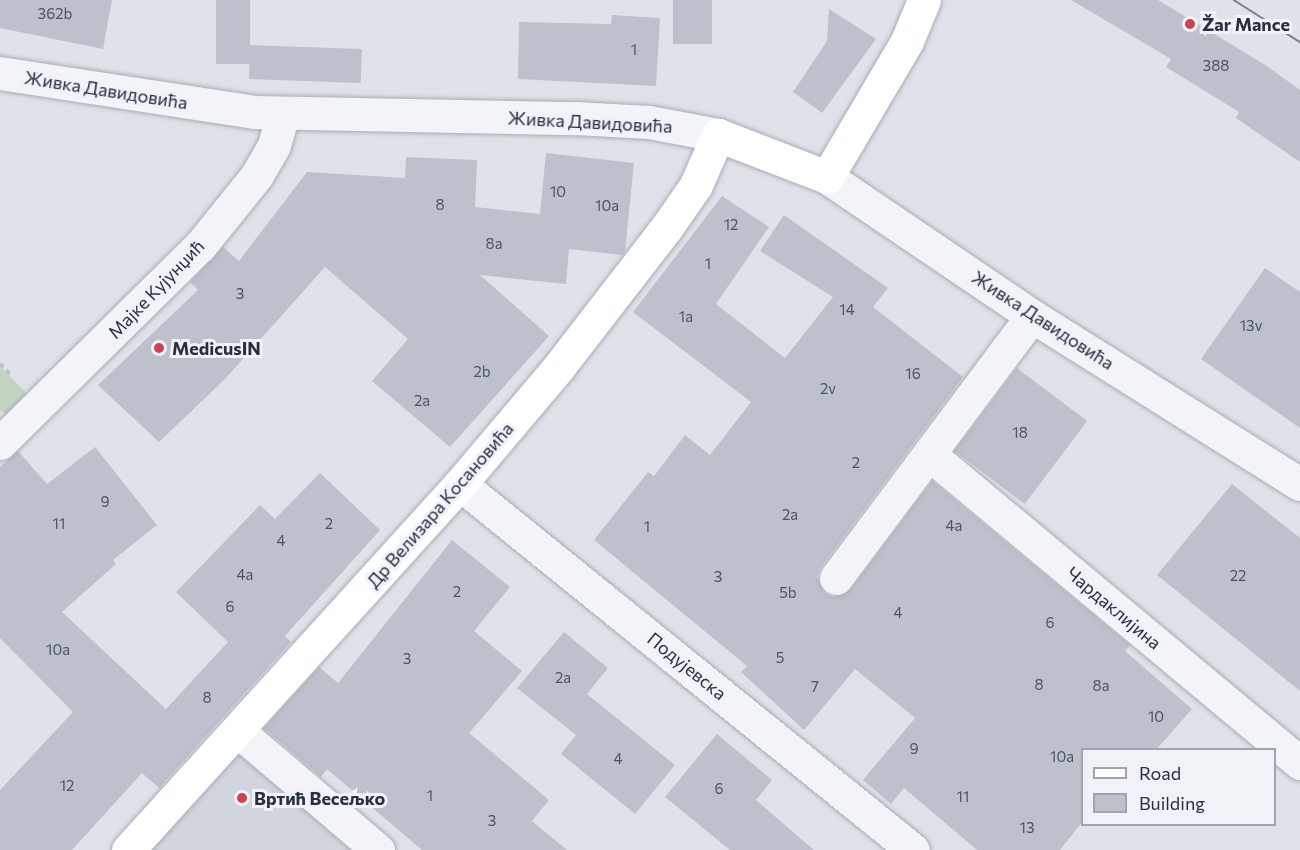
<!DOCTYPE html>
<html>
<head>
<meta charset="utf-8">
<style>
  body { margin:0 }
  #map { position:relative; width:1300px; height:850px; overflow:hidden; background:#dfe3e9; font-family:Commissioner,sans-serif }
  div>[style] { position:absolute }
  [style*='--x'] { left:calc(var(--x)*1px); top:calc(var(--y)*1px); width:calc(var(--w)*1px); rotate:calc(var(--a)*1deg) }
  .built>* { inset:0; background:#d1d5de }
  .green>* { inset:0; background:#c4d3c0 }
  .building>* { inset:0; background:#bcc1cc; transform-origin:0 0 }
  .path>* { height:4px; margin-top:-2px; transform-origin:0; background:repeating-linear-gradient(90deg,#bdc1c8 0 4.5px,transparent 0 9px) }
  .roads { filter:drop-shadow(0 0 2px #a8adb7) drop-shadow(0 0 2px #a8adb7) }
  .street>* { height:33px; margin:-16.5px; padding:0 16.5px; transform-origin:16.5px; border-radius:16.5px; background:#f2f4f7 }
  .secondary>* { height:33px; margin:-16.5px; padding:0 16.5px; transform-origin:16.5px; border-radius:16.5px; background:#fff }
  .tram>* { height:1.5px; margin:-0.75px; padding:0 0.75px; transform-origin:0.75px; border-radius:0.75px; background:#788193 }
  .dots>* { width:16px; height:16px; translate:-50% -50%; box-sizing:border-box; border:3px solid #eff2f6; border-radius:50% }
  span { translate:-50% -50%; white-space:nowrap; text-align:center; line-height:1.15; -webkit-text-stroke:6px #eff2f6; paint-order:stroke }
  .number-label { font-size:15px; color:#4d5464 }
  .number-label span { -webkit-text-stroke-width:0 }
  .poi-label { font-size:18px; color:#282f41; font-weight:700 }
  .left { translate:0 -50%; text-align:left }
  .street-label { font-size:18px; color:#282f41 }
  .legend { position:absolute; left:1081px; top:748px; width:195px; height:78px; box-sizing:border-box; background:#eff2f6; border:2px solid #9fa4ae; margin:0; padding:8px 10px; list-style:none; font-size:18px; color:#282f41 }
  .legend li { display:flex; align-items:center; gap:12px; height:30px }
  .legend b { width:30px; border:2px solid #9fa4ae }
</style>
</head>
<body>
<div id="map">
  <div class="built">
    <i style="clip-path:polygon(235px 745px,354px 850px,143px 850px)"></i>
  </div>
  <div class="green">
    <i style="clip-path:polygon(0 366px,27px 394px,10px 417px,0 410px)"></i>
  </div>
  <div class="building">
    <i style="clip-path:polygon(0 0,112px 0,103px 49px,0 28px)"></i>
    <i style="left:216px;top:0;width:34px;height:64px"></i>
    <i style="left:673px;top:0;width:39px;height:44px"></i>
    <i style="clip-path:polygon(1071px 0,1158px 0,1267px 66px,1300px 90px,1300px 162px,1236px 118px,1239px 112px,1166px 67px,1171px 59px)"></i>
    <i style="clip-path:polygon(829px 9px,876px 39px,822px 113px,793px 92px,827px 41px)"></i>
    <i style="clip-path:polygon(612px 15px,660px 18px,656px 86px,518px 79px,519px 22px,611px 24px)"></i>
    <i style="left:250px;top:45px;width:112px;height:34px;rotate:2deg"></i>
    <i style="clip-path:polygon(546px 153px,634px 163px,625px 251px,622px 255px,569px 249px,566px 284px,480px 275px,549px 336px,450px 447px,372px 381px,408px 339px,325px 267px,224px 380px,159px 442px,98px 385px,198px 290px,190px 282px,223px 247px,239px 261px,307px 172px,405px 178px,406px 157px,477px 160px,475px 207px,540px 214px)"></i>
    <i style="clip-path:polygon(722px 196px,769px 227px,716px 304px,785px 358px,833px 297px,760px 251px,784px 215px,888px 288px,873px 307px,963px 377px,821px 567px,817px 576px,824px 593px,834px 597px,851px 589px,932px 481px,1130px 645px,1125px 651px,1192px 709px,1156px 750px,1083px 750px,1083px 821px,1060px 850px,977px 850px,904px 788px,891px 804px,863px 780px,915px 718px,855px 669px,804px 730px,741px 672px,747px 666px,594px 540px,648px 472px,654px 476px,685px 435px,710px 455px,751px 402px,633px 312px)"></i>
    <i style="clip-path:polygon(1265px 268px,1300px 292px,1300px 428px,1201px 359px)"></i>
    <i style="left:1017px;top:368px;width:88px;height:104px;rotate:37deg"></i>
    <i style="clip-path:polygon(95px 447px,157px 525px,113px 560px,116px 564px,62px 612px,166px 709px,228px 642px,176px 592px,260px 505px,275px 519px,320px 473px,380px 530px,285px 636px,291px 642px,159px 788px,142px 773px,72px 850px,0 850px,0 790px,73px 712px,0 638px,0 467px,18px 451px,47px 484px)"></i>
    <i style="clip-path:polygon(1232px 484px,1300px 538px,1300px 691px,1157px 575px)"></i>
    <i style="clip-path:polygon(452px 540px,510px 587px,474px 631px,522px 671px,469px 733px,549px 800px,532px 821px,567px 850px,422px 850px,327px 769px,321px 777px,264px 728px,319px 667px,338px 683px)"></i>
    <i style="clip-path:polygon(564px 632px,608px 668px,587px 694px,675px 765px,635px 814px,561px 754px,576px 735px,517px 688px)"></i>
    <i style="clip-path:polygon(717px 734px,772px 780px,756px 800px,814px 850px,730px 850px,665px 797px)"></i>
  </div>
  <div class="path">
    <i style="--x:0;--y:364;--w:18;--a:45"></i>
  </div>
  <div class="roads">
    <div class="street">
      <i style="--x:0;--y:73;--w:257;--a:8.7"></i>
      <i style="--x:254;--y:112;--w:321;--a:1.1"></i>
      <i style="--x:575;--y:118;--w:74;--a:3.1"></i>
      <i style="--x:649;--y:122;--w:70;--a:10.7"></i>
      <i style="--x:827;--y:177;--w:248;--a:34.1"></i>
      <i style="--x:1032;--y:316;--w:316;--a:32.1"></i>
      <i style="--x:0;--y:443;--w:281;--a:-44.6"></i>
      <i style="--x:200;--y:246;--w:91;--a:-51.2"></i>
      <i style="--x:257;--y:175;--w:34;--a:-60"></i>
      <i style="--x:274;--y:145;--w:32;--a:-74"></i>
      <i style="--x:929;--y:454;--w:483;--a:39.8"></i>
      <i style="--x:460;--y:484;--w:582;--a:38.94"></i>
      <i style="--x:836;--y:578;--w:327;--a:-53.2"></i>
      <i style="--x:238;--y:731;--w:184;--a:40.4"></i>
    </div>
    <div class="secondary">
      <i style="--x:128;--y:850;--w:494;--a:-47.8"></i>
      <i style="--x:460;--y:484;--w:152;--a:-49.8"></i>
      <i style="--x:558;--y:368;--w:178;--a:-52.3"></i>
      <i style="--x:667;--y:227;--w:51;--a:-55.4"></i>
      <i style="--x:696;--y:185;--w:55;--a:-66.3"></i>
      <i style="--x:718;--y:135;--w:117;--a:21.1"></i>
      <i style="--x:827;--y:177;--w:158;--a:-59.5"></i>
      <i style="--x:907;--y:41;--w:44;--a:-67.5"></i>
    </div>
  </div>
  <div class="tram">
    <i style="--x:1234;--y:0;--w:78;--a:32.5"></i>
  </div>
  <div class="dots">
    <i style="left:1190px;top:24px;background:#d2404e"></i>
    <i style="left:159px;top:348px;background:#d2404e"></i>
    <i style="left:242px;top:798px;background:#d2404e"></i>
  </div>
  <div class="number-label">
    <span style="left:55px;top:14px">362b</span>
    <span style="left:634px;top:50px">1</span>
    <span style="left:1216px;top:66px">388</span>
    <span style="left:558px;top:192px">10</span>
    <span style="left:440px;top:205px">8</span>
    <span style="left:607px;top:206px">10a</span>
    <span style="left:731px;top:225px">12</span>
    <span style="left:494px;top:244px">8a</span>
    <span style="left:708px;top:264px">1</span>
    <span style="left:240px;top:294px">3</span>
    <span style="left:847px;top:310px">14</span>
    <span style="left:686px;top:317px">1a</span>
    <span style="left:1251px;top:326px">13v</span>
    <span style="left:482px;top:372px">2b</span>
    <span style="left:913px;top:374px">16</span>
    <span style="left:828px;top:389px">2v</span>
    <span style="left:422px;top:401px">2a</span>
    <span style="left:1020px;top:433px">18</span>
    <span style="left:856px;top:463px">2</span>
    <span style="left:105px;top:502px">9</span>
    <span style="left:790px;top:515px">2a</span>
    <span style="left:59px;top:524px">11</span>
    <span style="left:329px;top:524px">2</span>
    <span style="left:954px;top:526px">4a</span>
    <span style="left:647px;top:527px">1</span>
    <span style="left:281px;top:541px">4</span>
    <span style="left:245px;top:575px">4a</span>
    <span style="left:1238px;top:576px">22</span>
    <span style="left:718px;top:577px">3</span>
    <span style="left:457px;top:592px">2</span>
    <span style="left:788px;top:593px">5b</span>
    <span style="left:230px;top:607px">6</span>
    <span style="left:898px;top:613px">4</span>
    <span style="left:1050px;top:623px">6</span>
    <span style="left:58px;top:650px">10a</span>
    <span style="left:780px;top:658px">5</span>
    <span style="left:407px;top:659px">3</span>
    <span style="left:563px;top:678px">2a</span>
    <span style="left:1039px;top:685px">8</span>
    <span style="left:1101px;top:686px">8a</span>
    <span style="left:815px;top:687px">7</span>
    <span style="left:207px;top:698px">8</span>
    <span style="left:1156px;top:717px">10</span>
    <span style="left:914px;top:749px">9</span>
    <span style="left:1062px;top:757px">10a</span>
    <span style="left:618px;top:759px">4</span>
    <span style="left:67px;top:786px">12</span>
    <span style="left:719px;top:789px">6</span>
    <span style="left:430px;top:796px">1</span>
    <span style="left:963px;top:797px">11</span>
    <span style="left:492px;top:821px">3</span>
    <span style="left:1027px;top:828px">13</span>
  </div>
  <div class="poi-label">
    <span class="left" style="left:1202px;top:24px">Žar Mance</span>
    <span class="left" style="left:172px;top:348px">MedicusIN</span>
    <span class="left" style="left:254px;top:798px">Вртић Весељко</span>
  </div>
  <div class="street-label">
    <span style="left:106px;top:90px;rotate:9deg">Живка Давидовића</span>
    <span style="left:590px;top:122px;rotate:3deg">Живка Давидовића</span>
    <span style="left:156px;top:289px;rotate:-46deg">Мајке Кујунџић</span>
    <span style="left:1043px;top:320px;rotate:33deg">Живка Давидовића</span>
    <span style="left:440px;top:505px;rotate:-49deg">Др Велизара Косановића</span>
    <span style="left:1114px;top:608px;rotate:40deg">Чардаклијина</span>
    <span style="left:687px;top:666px;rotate:39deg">Подујевска</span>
  </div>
  <ul class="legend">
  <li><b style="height:8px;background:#fff"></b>Road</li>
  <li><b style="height:16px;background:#bcc1cc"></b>Building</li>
  </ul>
</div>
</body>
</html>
